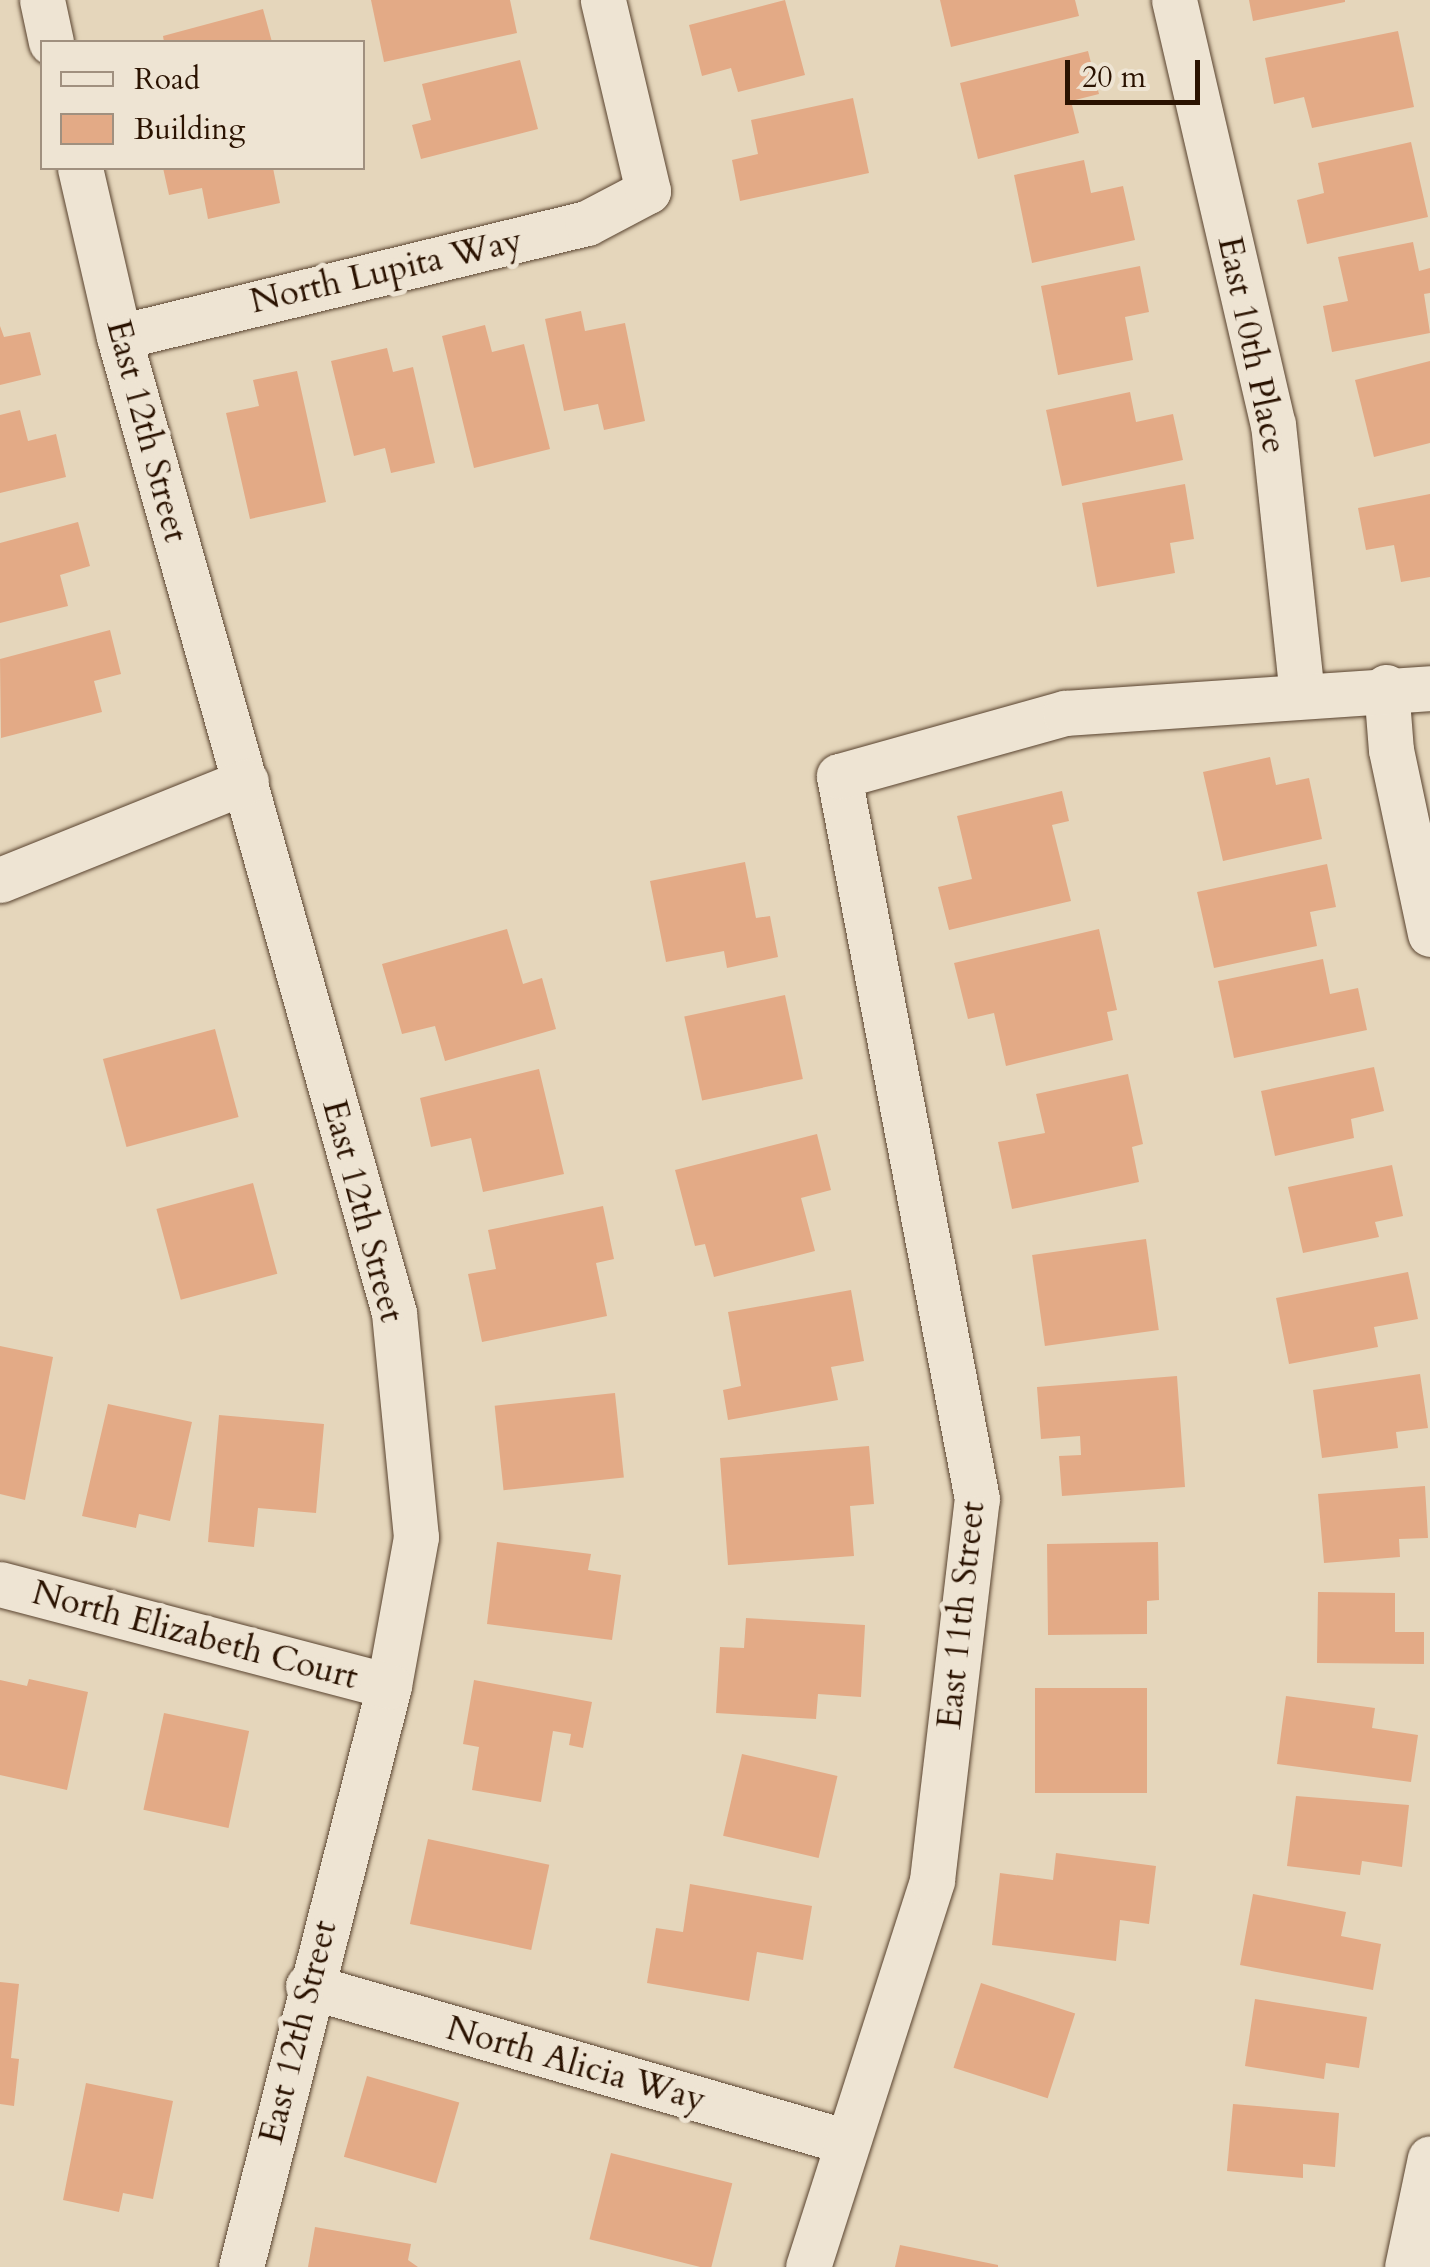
<!DOCTYPE html>
<html>
<head>
<meta charset="utf-8">
<style>
  body { margin:0 }
  #map { position:relative; width:1430px; height:2267px; overflow:hidden; background:#e5d6bb; font-family:Cardo,serif }
  div>[style] { position:absolute }
  [style*='--x'] { left:calc(var(--x)*1px); top:calc(var(--y)*1px); width:calc(var(--w)*1px); rotate:calc(var(--a)*1deg) }
  .building>* { inset:0; background:#e3aa86; transform-origin:0 0 }
  .roads { filter:drop-shadow(0 0 2px #59432f) drop-shadow(0 0 2px #59432f) }
  .street>* { height:45px; margin:-22.5px; padding:0 22.5px; transform-origin:22.5px; border-radius:22.5px; background:#eee4d3 }
  span { translate:-50% -50%; white-space:nowrap; text-align:center; line-height:1.15; -webkit-text-stroke:10px #eee4d3; paint-order:stroke }
  .street-label { font-size:35px; color:#2a1200 }
  .legend { position:absolute; left:40px; top:40px; width:325px; height:130px; box-sizing:border-box; background:#eee4d3; border:2px solid #a0907f; margin:0; padding:12px 18px; list-style:none; font-size:30px; color:#2a1200 }
  .legend li { display:flex; align-items:center; gap:20px; height:50px }
  .legend b { width:50px; border:2px solid #a0907f }
  .scale { position:absolute; left:1065px; top:60px; width:135px; height:45px; box-sizing:border-box; border:5px solid #2a1200; border-top:0; padding-left:12px; font-size:30px; line-height:35px; white-space:nowrap; color:#2a1200; -webkit-text-stroke:8px #eee4d3; paint-order:stroke }
</style>
</head>
<body>
<div id="map">
  <div class="building">
    <i style="clip-path:polygon(371px 0,510px 0,517px 33px,384px 62px)"></i>
    <i style="clip-path:polygon(785px 0,805px 75px,738px 92px,731px 68px,702px 76px,689px 25px)"></i>
    <i style="clip-path:polygon(940px 0,1075px 0,1079px 16px,951px 47px)"></i>
    <i style="clip-path:polygon(1249px 0,1345px 0,1345px 2px,1253px 21px)"></i>
    <i style="clip-path:polygon(263px 9px,272px 42px,164px 42px,163px 36px)"></i>
    <i style="clip-path:polygon(1398px 31px,1414px 107px,1312px 128px,1304px 97px,1274px 104px,1265px 58px)"></i>
    <i style="clip-path:polygon(1088px 51px,1099px 94px,1071px 101px,1079px 133px,978px 159px,960px 83px)"></i>
    <i style="clip-path:polygon(520px 60px,538px 129px,421px 159px,412px 125px,431px 120px,422px 84px)"></i>
    <i style="clip-path:polygon(853px 98px,869px 173px,740px 201px,732px 160px,758px 154px,751px 120px)"></i>
    <i style="clip-path:polygon(1411px 142px,1428px 217px,1307px 244px,1297px 200px,1324px 193px,1318px 163px)"></i>
    <i style="clip-path:polygon(1084px 160px,1091px 193px,1123px 186px,1135px 240px,1032px 263px,1014px 175px)"></i>
    <i style="clip-path:polygon(163px 168px,273px 168px,280px 203px,208px 219px,202px 188px,169px 195px)"></i>
    <i style="clip-path:polygon(1413px 242px,1419px 271px,1430px 268px,1430px 293px,1424px 294px,1430px 333px,1332px 352px,1323px 306px,1348px 301px,1338px 257px)"></i>
    <i style="clip-path:polygon(1140px 266px,1149px 312px,1125px 317px,1133px 360px,1058px 375px,1041px 286px)"></i>
    <i style="clip-path:polygon(581px 311px,585px 331px,625px 323px,645px 421px,604px 430px,598px 404px,564px 411px,545px 319px)"></i>
    <i style="clip-path:polygon(485px 325px,492px 352px,524px 344px,550px 449px,474px 468px,442px 336px)"></i>
    <i style="clip-path:polygon(0 326px,4px 337px,30px 332px,41px 375px,0 385px)"></i>
    <i style="clip-path:polygon(387px 348px,393px 372px,413px 367px,435px 463px,391px 473px,385px 448px,354px 456px,331px 361px)"></i>
    <i style="clip-path:polygon(1430px 361px,1430px 443px,1374px 457px,1355px 380px)"></i>
    <i style="clip-path:polygon(297px 371px,326px 502px,250px 519px,226px 413px,259px 406px,253px 380px)"></i>
    <i style="clip-path:polygon(1130px 392px,1136px 422px,1173px 414px,1183px 460px,1062px 486px,1046px 410px)"></i>
    <i style="clip-path:polygon(20px 410px,28px 441px,56px 434px,66px 477px,0 493px,0 415px)"></i>
    <i style="clip-path:polygon(1185px 484px,1194px 539px,1170px 543px,1175px 573px,1097px 587px,1082px 503px)"></i>
    <i style="clip-path:polygon(1430px 494px,1430px 577px,1401px 582px,1394px 545px,1366px 550px,1358px 508px)"></i>
    <i style="clip-path:polygon(78px 522px,90px 566px,60px 575px,68px 606px,0 623px,0 543px)"></i>
    <i style="clip-path:polygon(110px 630px,121px 674px,94px 681px,102px 712px,1px 738px,0 659px)"></i>
    <i style="clip-path:polygon(1270px 757px,1276px 785px,1309px 778px,1322px 839px,1223px 861px,1203px 772px)"></i>
    <i style="clip-path:polygon(1062px 791px,1069px 821px,1052px 825px,1071px 901px,949px 930px,938px 887px,972px 879px,957px 816px)"></i>
    <i style="clip-path:polygon(745px 862px,756px 918px,770px 916px,778px 957px,727px 968px,724px 951px,666px 962px,650px 881px)"></i>
    <i style="clip-path:polygon(1327px 864px,1336px 907px,1310px 912px,1317px 946px,1214px 968px,1197px 892px)"></i>
    <i style="clip-path:polygon(507px 929px,523px 984px,542px 978px,556px 1029px,445px 1061px,435px 1026px,402px 1034px,382px 964px)"></i>
    <i style="clip-path:polygon(1099px 929px,1117px 1010px,1107px 1012px,1113px 1040px,1006px 1066px,994px 1013px,968px 1019px,954px 963px)"></i>
    <i style="clip-path:polygon(1323px 959px,1330px 994px,1358px 988px,1367px 1030px,1234px 1058px,1218px 981px)"></i>
    <i style="left:785px;top:995px;width:86px;height:103px;rotate:78deg"></i>
    <i style="left:215px;top:1029px;width:91px;height:116px;rotate:75deg"></i>
    <i style="clip-path:polygon(1374px 1067px,1384px 1111px,1351px 1119px,1354px 1138px,1275px 1156px,1261px 1091px)"></i>
    <i style="clip-path:polygon(539px 1069px,564px 1174px,483px 1192px,471px 1138px,431px 1147px,420px 1098px)"></i>
    <i style="clip-path:polygon(1128px 1074px,1143px 1144px,1132px 1147px,1139px 1182px,1012px 1209px,998px 1142px,1045px 1133px,1036px 1094px)"></i>
    <i style="clip-path:polygon(817px 1134px,831px 1190px,801px 1198px,815px 1251px,714px 1277px,705px 1244px,695px 1246px,675px 1170px)"></i>
    <i style="clip-path:polygon(1392px 1165px,1403px 1216px,1375px 1222px,1379px 1237px,1303px 1253px,1288px 1187px)"></i>
    <i style="left:253px;top:1183px;width:94px;height:100px;rotate:75deg"></i>
    <i style="clip-path:polygon(603px 1206px,614px 1259px,596px 1263px,607px 1316px,482px 1342px,468px 1274px,496px 1269px,488px 1230px)"></i>
    <i style="left:1146px;top:1239px;width:92px;height:115px;rotate:82deg"></i>
    <i style="clip-path:polygon(1408px 1272px,1418px 1319px,1374px 1327px,1378px 1347px,1289px 1364px,1276px 1298px)"></i>
    <i style="clip-path:polygon(851px 1290px,864px 1361px,831px 1367px,838px 1400px,728px 1420px,723px 1390px,741px 1386px,728px 1312px)"></i>
    <i style="clip-path:polygon(0 1346px,53px 1357px,25px 1500px,0 1494px)"></i>
    <i style="clip-path:polygon(1420px 1374px,1428px 1428px,1396px 1432px,1398px 1448px,1322px 1458px,1313px 1390px)"></i>
    <i style="clip-path:polygon(1177px 1376px,1185px 1487px,1062px 1496px,1059px 1456px,1081px 1455px,1080px 1436px,1041px 1439px,1037px 1387px)"></i>
    <i style="left:615px;top:1393px;width:85px;height:121px;rotate:84deg"></i>
    <i style="clip-path:polygon(108px 1404px,192px 1422px,170px 1521px,139px 1514px,136px 1528px,82px 1516px)"></i>
    <i style="clip-path:polygon(219px 1415px,324px 1424px,316px 1513px,258px 1508px,254px 1547px,208px 1542px)"></i>
    <i style="clip-path:polygon(869px 1446px,874px 1504px,850px 1506px,854px 1556px,728px 1565px,720px 1458px)"></i>
    <i style="clip-path:polygon(1425px 1486px,1428px 1538px,1399px 1539px,1400px 1557px,1324px 1563px,1318px 1494px)"></i>
    <i style="clip-path:polygon(497px 1542px,591px 1554px,588px 1570px,621px 1575px,612px 1640px,487px 1624px)"></i>
    <i style="clip-path:polygon(1158px 1542px,1159px 1600px,1147px 1601px,1147px 1634px,1048px 1635px,1047px 1544px)"></i>
    <i style="clip-path:polygon(1318px 1592px,1395px 1593px,1395px 1632px,1424px 1632px,1424px 1664px,1317px 1663px)"></i>
    <i style="clip-path:polygon(746px 1618px,865px 1625px,861px 1697px,818px 1694px,816px 1719px,716px 1713px,720px 1647px,744px 1648px)"></i>
    <i style="clip-path:polygon(29px 1679px,88px 1692px,67px 1790px,0 1775px,0 1680px,27px 1686px)"></i>
    <i style="clip-path:polygon(474px 1680px,592px 1702px,583px 1748px,569px 1745px,571px 1734px,553px 1731px,541px 1802px,472px 1790px,479px 1747px,463px 1744px)"></i>
    <i style="left:1035px;top:1688px;width:112px;height:105px"></i>
    <i style="clip-path:polygon(1286px 1696px,1375px 1708px,1372px 1728px,1418px 1735px,1411px 1782px,1277px 1764px)"></i>
    <i style="left:164px;top:1713px;width:87px;height:99px;rotate:12deg"></i>
    <i style="left:742px;top:1754px;width:98px;height:84px;rotate:13deg"></i>
    <i style="clip-path:polygon(1296px 1796px,1409px 1805px,1402px 1867px,1362px 1861px,1360px 1875px,1287px 1866px)"></i>
    <i style="left:428px;top:1839px;width:124px;height:87px;rotate:12deg"></i>
    <i style="clip-path:polygon(1056px 1853px,1156px 1866px,1149px 1924px,1120px 1920px,1116px 1961px,992px 1945px,1000px 1873px,1053px 1880px)"></i>
    <i style="clip-path:polygon(690px 1884px,812px 1906px,803px 1960px,757px 1952px,749px 2001px,647px 1983px,656px 1928px,683px 1932px)"></i>
    <i style="clip-path:polygon(1253px 1894px,1346px 1912px,1341px 1936px,1381px 1944px,1373px 1990px,1240px 1965px)"></i>
    <i style="clip-path:polygon(0 1982px,19px 1984px,11px 2058px,19px 2059px,14px 2106px,0 2104px)"></i>
    <i style="left:981px;top:1983px;width:99px;height:89px;rotate:18deg"></i>
    <i style="clip-path:polygon(1255px 1999px,1367px 2017px,1359px 2068px,1326px 2063px,1324px 2079px,1245px 2066px)"></i>
    <i style="left:367px;top:2076px;width:96px;height:84px;rotate:16deg"></i>
    <i style="clip-path:polygon(86px 2083px,173px 2101px,153px 2199px,123px 2193px,119px 2212px,63px 2200px)"></i>
    <i style="clip-path:polygon(1233px 2104px,1339px 2113px,1335px 2167px,1303px 2164px,1303px 2178px,1227px 2171px)"></i>
    <i style="left:611px;top:2153px;width:125px;height:89px;rotate:14deg"></i>
    <i style="clip-path:polygon(315px 2227px,411px 2244px,408px 2260px,418px 2267px,308px 2267px)"></i>
    <i style="clip-path:polygon(900px 2245px,998px 2265px,998px 2267px,895px 2267px)"></i>
  </div>
  <div class="roads">
    <div class="street">
      <i style="--x:42;--y:0;--w:43;--a:77.9"></i>
      <i style="--x:1174;--y:0;--w:435;--a:76.9"></i>
      <i style="--x:1273;--y:424;--w:273;--a:83.9"></i>
      <i style="--x:80;--y:168;--w:173;--a:77"></i>
      <i style="--x:119;--y:337;--w:1014;--a:74.26"></i>
      <i style="--x:394;--y:1313;--w:225;--a:84.4"></i>
      <i style="--x:416;--y:1537;--w:151;--a:100.3"></i>
      <i style="--x:389;--y:1686;--w:600;--a:104.29"></i>
      <i style="--x:119;--y:337;--w:482;--a:-13.7"></i>
      <i style="--x:587;--y:223;--w:69;--a:-27.7"></i>
      <i style="--x:648;--y:191;--w:196;--a:-103.3"></i>
      <i style="--x:1386;--y:687;--w:63;--a:85.5"></i>
      <i style="--x:1391;--y:750;--w:188;--a:78"></i>
      <i style="--x:0;--y:880;--w:265;--a:-21.9"></i>
      <i style="--x:0;--y:1584;--w:402;--a:14.7"></i>
      <i style="--x:308;--y:1986;--w:558;--a:16.13"></i>
      <i style="--x:808;--y:2267;--w:406;--a:-72.2"></i>
      <i style="--x:932;--y:1880;--w:384;--a:-83.3"></i>
      <i style="--x:977;--y:1499;--w:736;--a:-100.81"></i>
      <i style="--x:839;--y:776;--w:235;--a:-15.6"></i>
      <i style="--x:1065;--y:713;--w:366;--a:-3.9"></i>
      <i style="--x:1407;--y:2267;--w:111;--a:-78.1"></i>
    </div>
  </div>
  <div class="street-label">
    <span style="left:386px;top:271px;rotate:-13deg">North Lupita Way</span>
    <span style="left:1252px;top:345px;rotate:78deg">East 10th Place</span>
    <span style="left:147px;top:431px;rotate:75deg">East 12th Street</span>
    <span style="left:363px;top:1211px;rotate:75deg">East 12th Street</span>
    <span style="left:961px;top:1615px;rotate:-84deg">East 11th Street</span>
    <span style="left:195px;top:1635px;rotate:15deg">North Elizabeth Court</span>
    <span style="left:298px;top:2032px;rotate:-76deg">East 12th Street</span>
    <span style="left:576px;top:2064px;rotate:16deg">North Alicia Way</span>
  </div>
  <ul class="legend">
  <li><b style="height:12px;background:#eee4d3"></b>Road</li>
  <li><b style="height:28px;background:#e3aa86"></b>Building</li>
  </ul>
  <div class="scale">20 m</div>
</div>
</body>
</html>
